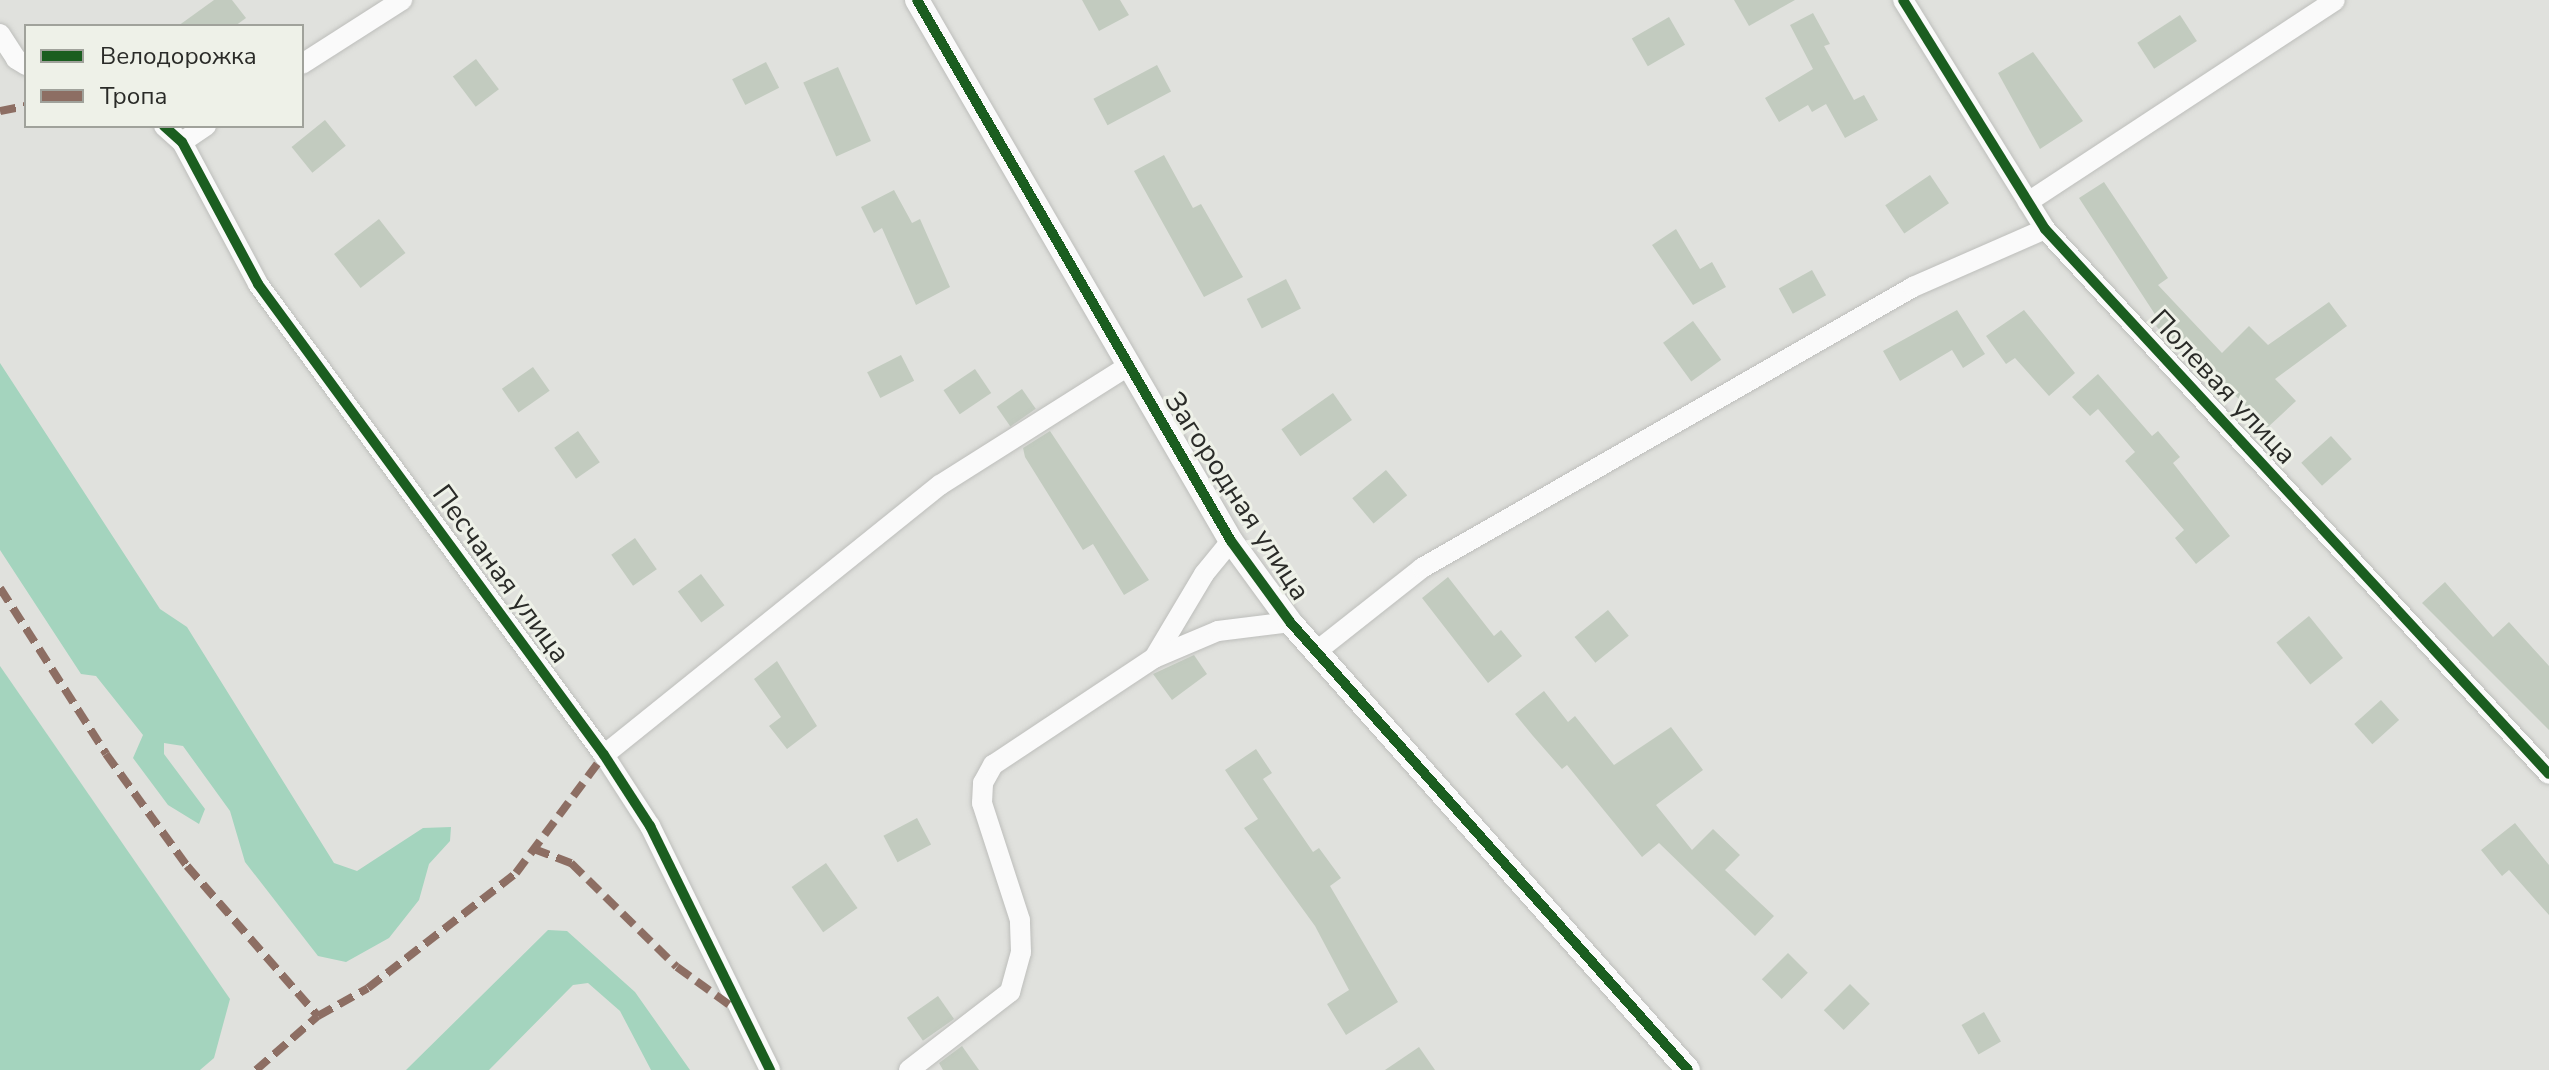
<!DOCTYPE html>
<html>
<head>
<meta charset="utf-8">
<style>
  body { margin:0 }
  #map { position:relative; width:2549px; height:1070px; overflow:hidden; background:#e0e1dd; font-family:"Nunito Sans",sans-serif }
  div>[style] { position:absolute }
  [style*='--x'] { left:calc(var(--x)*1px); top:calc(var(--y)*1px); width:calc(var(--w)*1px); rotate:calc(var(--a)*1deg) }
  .water>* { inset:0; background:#a4d4be }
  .building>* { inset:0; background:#c2cbbf; transform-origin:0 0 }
  .roads { filter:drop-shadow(0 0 2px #bdbebb) drop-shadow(0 0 2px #bdbebb) }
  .minor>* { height:20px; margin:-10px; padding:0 10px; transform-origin:10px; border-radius:10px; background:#fafafa }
  .tertiary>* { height:24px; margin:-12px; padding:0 12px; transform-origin:12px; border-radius:12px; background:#fafafa }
  .quiet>* { height:8px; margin-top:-4px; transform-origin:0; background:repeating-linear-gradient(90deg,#8d6e63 0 16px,transparent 0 24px) }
  .cycleway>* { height:10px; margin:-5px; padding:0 5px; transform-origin:5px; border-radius:5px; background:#1b5e20 }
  span { translate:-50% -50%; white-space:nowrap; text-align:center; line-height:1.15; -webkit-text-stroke:6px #eef1e8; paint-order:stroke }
  .street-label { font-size:28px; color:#2a2b28 }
  .legend { position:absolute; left:24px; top:24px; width:280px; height:104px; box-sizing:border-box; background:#eef1e8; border:2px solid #a0a29b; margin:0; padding:10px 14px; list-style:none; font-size:24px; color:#2a2b28 }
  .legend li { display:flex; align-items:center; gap:16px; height:40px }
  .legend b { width:40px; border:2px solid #a0a29b }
</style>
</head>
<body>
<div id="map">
  <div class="water">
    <i style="clip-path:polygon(0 363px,160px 609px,187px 627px,334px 863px,357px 871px,423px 828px,451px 827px,450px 841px,429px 864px,419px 900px,389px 938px,346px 962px,318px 956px,245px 862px,230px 811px,183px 746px,164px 743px,164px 754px,205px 809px,199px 824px,168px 805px,133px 758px,143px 735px,96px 676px,81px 674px,0 550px)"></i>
    <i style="clip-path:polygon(0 666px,230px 999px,214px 1058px,200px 1070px,0 1070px)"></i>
    <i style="clip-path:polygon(548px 930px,567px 931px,635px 992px,690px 1070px,651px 1070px,620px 1011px,588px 983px,573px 985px,489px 1070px,406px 1070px)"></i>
  </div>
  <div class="building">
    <i style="clip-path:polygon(214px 0,232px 0,246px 18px,235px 26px,178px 26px)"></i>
    <i style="clip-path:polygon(1082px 0,1120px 0,1129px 15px,1099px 31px)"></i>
    <i style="clip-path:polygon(1734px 0,1795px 0,1749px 26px)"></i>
    <i style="clip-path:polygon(1813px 13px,1830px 44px,1824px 46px,1854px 100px,1864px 95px,1878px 120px,1845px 138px,1826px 104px,1812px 112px,1808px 105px,1779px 122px,1765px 98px,1813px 69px,1790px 25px)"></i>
    <i style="left:2180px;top:15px;width:31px;height:51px;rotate:57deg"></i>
    <i style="left:1669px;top:17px;width:32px;height:43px;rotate:60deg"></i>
    <i style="clip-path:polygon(2033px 52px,2083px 121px,2040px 149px,1998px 73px)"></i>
    <i style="left:476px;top:59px;width:38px;height:29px;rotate:53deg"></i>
    <i style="left:766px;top:62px;width:29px;height:38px;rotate:63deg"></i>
    <i style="left:1157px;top:65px;width:30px;height:72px;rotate:62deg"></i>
    <i style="left:838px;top:67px;width:81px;height:38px;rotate:66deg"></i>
    <i style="left:325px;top:120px;width:33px;height:43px;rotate:51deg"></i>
    <i style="clip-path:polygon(1164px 155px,1193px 208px,1201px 204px,1243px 277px,1204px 297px,1134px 171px)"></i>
    <i style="left:1930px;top:175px;width:34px;height:54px;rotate:56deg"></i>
    <i style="clip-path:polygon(2104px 182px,2168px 278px,2158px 285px,2222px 353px,2249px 326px,2268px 345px,2329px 302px,2347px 326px,2275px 379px,2296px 401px,2267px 428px,2190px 349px,2183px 355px,2156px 326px,2160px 322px,2079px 198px)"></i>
    <i style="clip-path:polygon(894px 190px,912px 223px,920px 219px,950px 287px,916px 305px,882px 228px,874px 233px,861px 207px)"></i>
    <i style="left:379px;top:219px;width:43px;height:57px;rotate:52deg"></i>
    <i style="clip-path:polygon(1676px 229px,1700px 269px,1712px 262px,1726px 287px,1693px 305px,1652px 245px)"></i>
    <i style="left:1812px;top:270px;width:29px;height:38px;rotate:61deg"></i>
    <i style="left:1286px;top:279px;width:33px;height:44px;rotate:63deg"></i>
    <i style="clip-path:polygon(1957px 310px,1985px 354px,1963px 368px,1952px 350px,1900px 381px,1883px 351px)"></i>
    <i style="clip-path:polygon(2024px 310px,2075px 373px,2049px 396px,2015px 358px,2006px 364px,1986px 336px)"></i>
    <i style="left:1693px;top:321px;width:48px;height:37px;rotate:54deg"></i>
    <i style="left:901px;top:355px;width:29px;height:38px;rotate:63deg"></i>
    <i style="left:533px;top:367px;width:29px;height:38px;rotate:55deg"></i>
    <i style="left:975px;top:369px;width:29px;height:38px;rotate:56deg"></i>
    <i style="clip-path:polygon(2098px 374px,2152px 436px,2158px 431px,2180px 457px,2173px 463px,2230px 536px,2196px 564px,2175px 538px,2184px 530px,2125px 461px,2135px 452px,2098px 409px,2090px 416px,2072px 397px)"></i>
    <i style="left:1022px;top:389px;width:24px;height:31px;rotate:55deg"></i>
    <i style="left:1333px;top:393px;width:33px;height:63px;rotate:55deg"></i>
    <i style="left:578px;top:431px;width:38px;height:29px;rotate:55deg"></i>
    <i style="clip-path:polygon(1050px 431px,1149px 580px,1124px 595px,1093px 544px,1083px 550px,1025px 457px,1023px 448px)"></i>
    <i style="left:2331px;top:436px;width:31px;height:40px;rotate:48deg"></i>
    <i style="left:1386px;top:470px;width:33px;height:44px;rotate:50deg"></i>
    <i style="left:635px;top:538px;width:38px;height:29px;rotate:55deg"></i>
    <i style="left:701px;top:574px;width:39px;height:29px;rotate:53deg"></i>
    <i style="clip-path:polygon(1448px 577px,1494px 636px,1501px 630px,1522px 656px,1488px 683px,1422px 598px)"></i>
    <i style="clip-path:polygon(2445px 582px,2493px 637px,2509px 622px,2549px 666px,2549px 730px,2422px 603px)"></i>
    <i style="left:1608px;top:610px;width:33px;height:43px;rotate:51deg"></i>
    <i style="left:2309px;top:616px;width:54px;height:42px;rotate:51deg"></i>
    <i style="clip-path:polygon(1194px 655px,1207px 674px,1172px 700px,1153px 674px)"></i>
    <i style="clip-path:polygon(777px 661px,817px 726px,787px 749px,769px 726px,781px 717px,754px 679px)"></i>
    <i style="clip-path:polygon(1544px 691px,1568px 722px,1575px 716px,1614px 765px,1671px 727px,1703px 770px,1656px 805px,1692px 850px,1713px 829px,1740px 855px,1725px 870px,1774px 916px,1755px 936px,1659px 843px,1642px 857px,1567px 765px,1562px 769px,1533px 736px,1515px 714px)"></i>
    <i style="left:2381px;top:700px;width:27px;height:36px;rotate:48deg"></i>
    <i style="clip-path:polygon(1256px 749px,1272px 773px,1263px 779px,1313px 852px,1319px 848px,1341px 878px,1330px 886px,1398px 1002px,1346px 1035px,1327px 1004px,1349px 990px,1315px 926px,1244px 828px,1258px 819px,1225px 770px)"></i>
    <i style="left:917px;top:818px;width:30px;height:38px;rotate:62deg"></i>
    <i style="clip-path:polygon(2515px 823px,2549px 865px,2549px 915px,2509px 870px,2502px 876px,2481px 850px)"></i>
    <i style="left:826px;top:863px;width:55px;height:42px;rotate:55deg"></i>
    <i style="left:1788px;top:953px;width:28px;height:37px;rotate:45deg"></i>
    <i style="left:1850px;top:984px;width:28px;height:37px;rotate:45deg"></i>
    <i style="left:938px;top:996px;width:28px;height:38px;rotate:55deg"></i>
    <i style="left:1984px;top:1012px;width:34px;height:26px;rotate:60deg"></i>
    <i style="clip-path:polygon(962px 1046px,979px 1070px,943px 1070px,939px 1063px)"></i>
    <i style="clip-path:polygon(1419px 1047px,1435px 1070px,1385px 1070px)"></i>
  </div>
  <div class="roads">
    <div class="minor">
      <i style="--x:1903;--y:0;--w:269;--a:58.2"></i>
      <i style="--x:2045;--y:229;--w:742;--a:47.24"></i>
      <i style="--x:0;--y:34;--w:30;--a:57"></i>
      <i style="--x:16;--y:59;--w:12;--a:31"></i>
      <i style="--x:302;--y:64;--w:119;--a:-32.6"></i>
      <i style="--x:164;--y:126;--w:24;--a:42"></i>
      <i style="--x:182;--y:142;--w:161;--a:61.8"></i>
      <i style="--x:258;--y:284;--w:584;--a:53.7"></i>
      <i style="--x:604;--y:755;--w:85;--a:57.1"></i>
      <i style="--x:650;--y:826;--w:272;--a:63.8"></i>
      <i style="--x:182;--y:142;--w:29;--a:-34"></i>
      <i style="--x:2028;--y:202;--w:367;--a:-33.3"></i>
      <i style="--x:1317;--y:651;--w:134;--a:-38.3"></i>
      <i style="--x:1422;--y:568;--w:566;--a:-29.78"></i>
      <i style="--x:1913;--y:287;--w:144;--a:-23.7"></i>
      <i style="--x:1154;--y:658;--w:98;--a:-59.2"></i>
      <i style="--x:1204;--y:574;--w:43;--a:-50.7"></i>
      <i style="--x:604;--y:755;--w:431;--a:-38.8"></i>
      <i style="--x:940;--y:485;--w:221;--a:-32.3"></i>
      <i style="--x:909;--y:1070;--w:128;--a:-37.7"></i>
      <i style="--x:1010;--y:992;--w:41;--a:-74.6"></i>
      <i style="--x:1021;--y:952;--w:32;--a:-92"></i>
      <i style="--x:1020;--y:920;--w:123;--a:-108"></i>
      <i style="--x:982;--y:803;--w:20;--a:-87"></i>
      <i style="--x:983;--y:783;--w:21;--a:-61"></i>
      <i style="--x:993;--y:765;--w:193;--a:-33.6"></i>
      <i style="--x:1154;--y:658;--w:69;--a:-22.9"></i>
      <i style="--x:1218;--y:631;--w:73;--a:-7.1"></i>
    </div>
    <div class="tertiary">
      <i style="--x:917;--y:0;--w:626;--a:59.87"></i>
      <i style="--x:1231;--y:541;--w:100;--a:53.9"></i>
      <i style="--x:1290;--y:622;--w:599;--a:48.38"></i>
    </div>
  </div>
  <div class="quiet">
    <i style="--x:0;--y:111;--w:26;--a:-11"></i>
    <i style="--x:0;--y:588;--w:197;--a:57.4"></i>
    <i style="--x:106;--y:754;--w:138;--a:54.1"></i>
    <i style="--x:187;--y:866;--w:199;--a:48.9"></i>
    <i style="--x:534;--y:849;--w:40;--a:21"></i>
    <i style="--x:571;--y:863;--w:148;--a:44.5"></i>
    <i style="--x:677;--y:967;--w:72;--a:35.9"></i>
    <i style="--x:256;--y:1070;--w:82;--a:-41.1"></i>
    <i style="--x:318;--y:1016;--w:57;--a:-29.2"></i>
    <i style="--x:368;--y:988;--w:187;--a:-37.8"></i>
    <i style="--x:516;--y:873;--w:147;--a:-53.3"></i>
  </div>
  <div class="cycleway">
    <i style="--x:917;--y:0;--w:626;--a:59.87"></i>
    <i style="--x:1231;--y:541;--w:100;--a:53.9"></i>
    <i style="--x:1290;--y:622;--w:599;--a:48.38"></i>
    <i style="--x:1903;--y:0;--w:269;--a:58.2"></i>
    <i style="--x:2045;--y:229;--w:742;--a:47.24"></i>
    <i style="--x:164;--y:126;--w:24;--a:42"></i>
    <i style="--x:182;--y:142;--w:161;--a:61.8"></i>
    <i style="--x:258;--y:284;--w:584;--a:53.7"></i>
    <i style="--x:604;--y:755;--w:85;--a:57.1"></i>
    <i style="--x:650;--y:826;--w:272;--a:63.8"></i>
  </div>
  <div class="street-label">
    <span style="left:2223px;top:387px;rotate:47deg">Полевая улица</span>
    <span style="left:1237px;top:496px;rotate:57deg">Загородная улица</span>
    <span style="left:501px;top:574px;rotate:54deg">Песчаная улица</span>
  </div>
  <ul class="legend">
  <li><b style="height:10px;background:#1b5e20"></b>Велодорожка</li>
  <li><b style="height:10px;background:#8d6e63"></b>Тропа</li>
  </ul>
</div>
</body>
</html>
